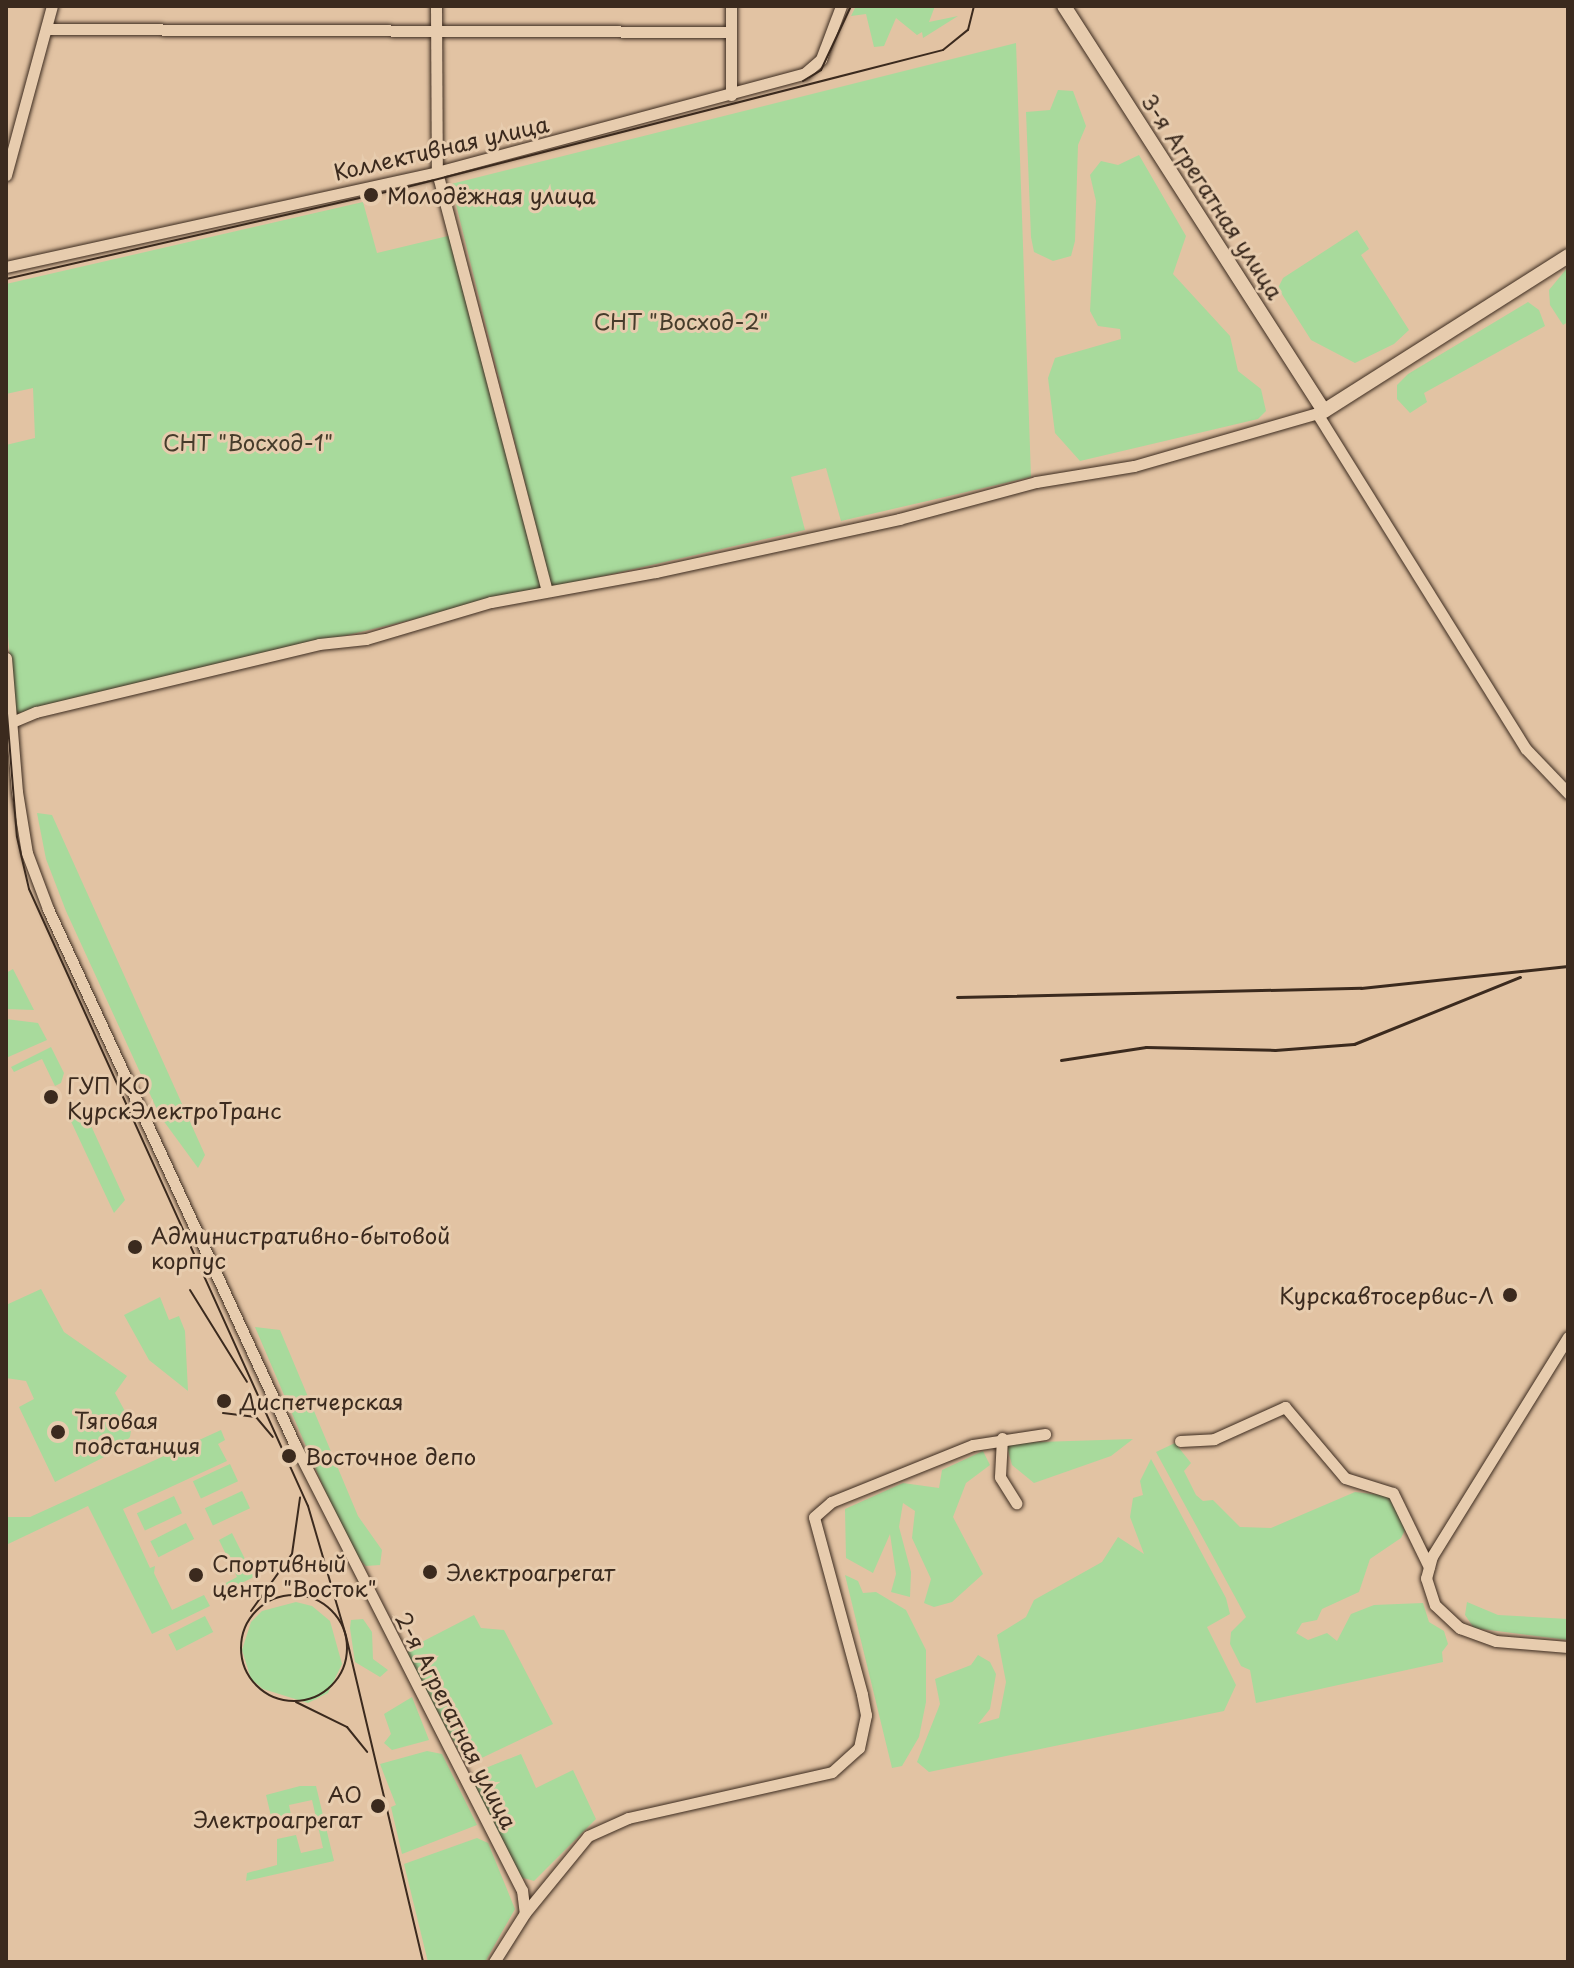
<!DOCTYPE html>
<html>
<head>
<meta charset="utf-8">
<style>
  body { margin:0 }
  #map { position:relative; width:1574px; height:1968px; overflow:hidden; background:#e2c3a3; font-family:"Playpen Sans",sans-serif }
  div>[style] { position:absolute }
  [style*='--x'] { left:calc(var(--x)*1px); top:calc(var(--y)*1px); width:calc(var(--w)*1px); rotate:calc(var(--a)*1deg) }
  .green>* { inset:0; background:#a8da9c; transform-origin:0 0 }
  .roads { filter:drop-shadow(0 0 2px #3b2a1e) drop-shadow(0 0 2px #3b2a1e) }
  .street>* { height:11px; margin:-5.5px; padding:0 5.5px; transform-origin:5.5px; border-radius:5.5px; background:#e7ccae }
  .secondary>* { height:14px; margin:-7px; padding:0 7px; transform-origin:7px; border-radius:7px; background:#e7ccae }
  .tram>* { height:2px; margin:-1px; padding:0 1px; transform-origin:1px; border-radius:1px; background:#3b2a1e }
  .tram>.ring { margin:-1px; padding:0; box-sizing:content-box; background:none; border:2px solid #3b2a1e; border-radius:50% }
  .rail>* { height:3px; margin:-1.5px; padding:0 1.5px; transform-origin:1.5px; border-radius:1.5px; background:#3b2a1e }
  .dots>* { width:22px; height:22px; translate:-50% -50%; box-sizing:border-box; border:4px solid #e7ccae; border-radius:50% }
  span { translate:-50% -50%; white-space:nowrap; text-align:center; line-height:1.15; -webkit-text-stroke:6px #e7ccae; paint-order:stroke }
  .street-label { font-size:22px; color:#3b2a1e }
  .poi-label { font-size:22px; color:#3b2a1e }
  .left { translate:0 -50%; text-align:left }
  .right { translate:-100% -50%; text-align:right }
  .park-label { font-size:22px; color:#463c2b }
  .frame { position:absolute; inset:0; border:8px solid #3b2a1e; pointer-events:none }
</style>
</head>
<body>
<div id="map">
  <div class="green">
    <i style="clip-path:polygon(856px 6px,935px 6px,929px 22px,958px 16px,923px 38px,922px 32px,917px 35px,896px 18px,884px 46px,874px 47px,866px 14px,851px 16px)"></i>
    <i style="clip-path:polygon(1016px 43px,1031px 477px,841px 521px,826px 468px,791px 477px,805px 530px,551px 588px,451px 184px)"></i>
    <i style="clip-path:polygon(1058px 90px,1073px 91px,1086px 126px,1078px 145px,1075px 241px,1071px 256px,1053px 261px,1034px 252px,1031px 237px,1026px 112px,1050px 110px)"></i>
    <i style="clip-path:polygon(1139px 155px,1186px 236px,1173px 274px,1230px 336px,1238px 371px,1261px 389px,1266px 411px,1258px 419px,1080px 461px,1055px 433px,1048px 378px,1055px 358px,1121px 339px,1120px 329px,1098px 326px,1090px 311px,1096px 201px,1090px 175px,1101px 161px,1118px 165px)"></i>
    <i style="clip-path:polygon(363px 202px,377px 253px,452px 235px,542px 589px,15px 714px,6px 613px,6px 445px,35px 438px,33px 388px,6px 394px,6px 284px)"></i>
    <i style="clip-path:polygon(1357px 230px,1369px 249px,1361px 255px,1409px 330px,1394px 344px,1355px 363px,1311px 340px,1278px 288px,1283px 278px)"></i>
    <i style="clip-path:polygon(1568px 267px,1568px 322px,1563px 325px,1550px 305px,1549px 290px)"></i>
    <i style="clip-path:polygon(1528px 302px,1539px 310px,1545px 326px,1424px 393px,1427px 402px,1410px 413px,1397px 399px,1397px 385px,1408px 374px)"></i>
    <i style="clip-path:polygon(37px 813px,52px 815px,205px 1155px,198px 1168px,160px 1116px,66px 911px,46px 859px)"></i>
    <i style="clip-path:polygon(13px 969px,34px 1010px,6px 1009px,6px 973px)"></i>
    <i style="clip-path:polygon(6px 1019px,38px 1023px,47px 1040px,6px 1058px)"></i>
    <i style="clip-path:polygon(51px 1047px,64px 1073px,61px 1083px,55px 1086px,42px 1059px,14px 1072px,11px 1067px)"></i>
    <i style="clip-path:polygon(76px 1111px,88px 1119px,125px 1200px,114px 1213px,68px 1115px)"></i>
    <i style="clip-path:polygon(41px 1289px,64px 1332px,127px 1376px,115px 1393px,132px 1424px,130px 1437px,116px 1451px,55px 1482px,19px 1407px,34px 1399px,26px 1381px,6px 1378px,6px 1305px)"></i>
    <i style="clip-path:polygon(160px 1297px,169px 1320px,179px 1316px,185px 1331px,188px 1391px,149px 1360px,124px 1315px)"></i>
    <i style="clip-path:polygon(255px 1327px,280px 1330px,358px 1516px,382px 1550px,380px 1565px,366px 1566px,359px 1559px,338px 1521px)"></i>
    <i style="clip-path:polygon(221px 1430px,225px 1440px,218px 1444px,227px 1461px,123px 1509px,150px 1568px,155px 1566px,154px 1573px,172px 1610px,204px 1595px,210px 1606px,152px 1634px,88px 1506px,6px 1545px,6px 1517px,30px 1517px)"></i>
    <i style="clip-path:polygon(1133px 1439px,1111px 1456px,1034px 1483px,1012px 1465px,1006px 1443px)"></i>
    <i style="clip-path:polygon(1175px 1443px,1191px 1463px,1184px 1471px,1196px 1495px,1203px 1501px,1213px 1500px,1240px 1527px,1271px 1528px,1355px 1492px,1391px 1496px,1406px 1528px,1401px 1538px,1370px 1559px,1359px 1592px,1322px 1609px,1317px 1620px,1302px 1623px,1296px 1633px,1308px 1640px,1327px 1633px,1337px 1641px,1351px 1614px,1374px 1605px,1423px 1603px,1429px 1622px,1444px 1631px,1448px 1644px,1442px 1652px,1443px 1662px,1256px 1703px,1250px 1670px,1241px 1666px,1230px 1644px,1231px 1632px,1246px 1617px,1156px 1452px)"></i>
    <i style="clip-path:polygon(983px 1451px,990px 1465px,966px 1483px,953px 1517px,983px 1574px,952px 1602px,934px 1607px,924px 1603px,931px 1579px,912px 1538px,915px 1511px,903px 1503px,899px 1527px,911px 1572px,910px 1597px,891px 1592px,896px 1574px,890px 1534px,873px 1573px,846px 1558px,845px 1509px,903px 1483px,939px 1488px,942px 1470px)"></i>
    <i style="clip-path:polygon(1151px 1459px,1226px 1598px,1230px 1614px,1207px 1627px,1236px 1685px,1224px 1711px,929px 1772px,917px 1762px,940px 1704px,935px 1679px,971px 1665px,978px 1655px,990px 1662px,996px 1674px,990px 1709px,978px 1724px,999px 1718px,1006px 1682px,997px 1635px,1026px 1617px,1034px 1600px,1102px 1562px,1118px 1537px,1144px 1554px,1130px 1517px,1133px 1498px,1143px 1495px,1140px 1481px)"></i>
    <i style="left:230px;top:1464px;width:19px;height:41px;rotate:65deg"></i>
    <i style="left:242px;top:1491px;width:19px;height:41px;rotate:65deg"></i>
    <i style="left:174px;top:1496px;width:19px;height:41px;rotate:65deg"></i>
    <i style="left:186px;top:1523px;width:18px;height:40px;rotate:63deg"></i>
    <i style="clip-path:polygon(232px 1533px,254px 1577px,227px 1590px,224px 1584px,237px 1577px,219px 1540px)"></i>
    <i style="clip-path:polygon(845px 1575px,858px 1581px,863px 1593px,876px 1592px,906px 1610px,926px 1650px,926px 1702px,919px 1737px,902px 1766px,892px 1768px)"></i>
    <i style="clip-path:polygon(296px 1602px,312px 1606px,330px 1621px,342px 1664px,328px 1693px,308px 1703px,263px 1689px,251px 1679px,242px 1650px,251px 1622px,262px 1611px)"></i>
    <i style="clip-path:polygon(1467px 1602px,1498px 1615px,1568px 1619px,1568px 1640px,1474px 1628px,1465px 1615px)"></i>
    <i style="clip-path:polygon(474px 1615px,481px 1628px,504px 1630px,553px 1724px,467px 1765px,406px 1656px,410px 1648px)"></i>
    <i style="left:205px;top:1616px;width:18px;height:41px;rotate:63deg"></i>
    <i style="clip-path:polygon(363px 1619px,372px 1632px,373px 1659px,388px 1670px,380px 1677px,355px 1662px,350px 1628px,351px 1620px)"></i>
    <i style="clip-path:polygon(412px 1697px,429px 1740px,392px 1750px,384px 1743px,391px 1734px,384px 1714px)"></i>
    <i style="clip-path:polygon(427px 1751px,442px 1754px,477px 1825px,402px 1854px,391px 1807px,396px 1805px,380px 1764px)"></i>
    <i style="clip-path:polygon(521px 1754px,536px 1788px,573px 1770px,596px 1819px,534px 1881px,520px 1877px,468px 1775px)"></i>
    <i style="clip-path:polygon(300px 1786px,316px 1786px,334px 1861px,246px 1881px,247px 1873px,277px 1865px,277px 1839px,296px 1835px,301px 1853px,323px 1848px,312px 1800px,289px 1805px,292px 1820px,273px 1825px,266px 1795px)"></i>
    <i style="clip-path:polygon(477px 1838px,488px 1843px,515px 1909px,485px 1962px,428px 1962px,404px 1864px)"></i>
  </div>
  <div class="roads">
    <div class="street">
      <i style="--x:436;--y:6;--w:166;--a:89.7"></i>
      <i style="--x:437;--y:172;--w:433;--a:75.3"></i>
      <i style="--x:46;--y:29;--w:685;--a:0.25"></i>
      <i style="--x:731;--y:95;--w:89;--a:-90"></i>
      <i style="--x:6;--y:175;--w:175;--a:-74.8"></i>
      <i style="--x:6;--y:267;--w:441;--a:-12.4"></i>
      <i style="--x:437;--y:172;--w:380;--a:-15"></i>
      <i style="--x:804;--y:74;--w:23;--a:-41"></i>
      <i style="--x:821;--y:59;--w:57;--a:-69.3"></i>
      <i style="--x:1318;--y:415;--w:393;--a:58.1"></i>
      <i style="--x:1526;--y:749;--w:61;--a:46.3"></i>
      <i style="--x:6;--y:658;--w:134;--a:85.3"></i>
      <i style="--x:17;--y:792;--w:62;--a:80.7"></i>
      <i style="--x:27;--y:853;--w:60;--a:69.4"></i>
      <i style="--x:48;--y:909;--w:590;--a:65.26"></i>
      <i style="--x:295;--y:1445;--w:500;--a:63"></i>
      <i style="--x:522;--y:1890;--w:23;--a:83"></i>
      <i style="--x:12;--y:722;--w:26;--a:-23"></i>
      <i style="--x:36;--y:712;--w:291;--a:-13.5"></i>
      <i style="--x:319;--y:644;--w:47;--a:-6.1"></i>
      <i style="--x:366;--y:639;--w:130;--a:-16.5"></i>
      <i style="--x:491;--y:602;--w:168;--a:-10.3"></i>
      <i style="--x:656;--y:572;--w:249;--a:-12.3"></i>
      <i style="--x:899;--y:519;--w:142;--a:-15.1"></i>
      <i style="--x:1036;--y:482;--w:99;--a:-9.3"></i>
      <i style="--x:1134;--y:466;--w:198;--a:-16.1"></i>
      <i style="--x:1568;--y:1337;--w:258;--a:121.8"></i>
      <i style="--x:1432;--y:1556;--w:23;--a:105"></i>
      <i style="--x:1426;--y:1578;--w:28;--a:72"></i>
      <i style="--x:1435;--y:1605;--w:34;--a:43"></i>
      <i style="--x:1460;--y:1628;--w:38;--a:20"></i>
      <i style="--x:1496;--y:1641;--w:72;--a:4.8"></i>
      <i style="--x:1002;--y:1438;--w:39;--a:93"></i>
      <i style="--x:1000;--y:1477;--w:31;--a:58"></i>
      <i style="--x:1180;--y:1441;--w:34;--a:-3"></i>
      <i style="--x:1214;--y:1439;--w:78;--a:-24.3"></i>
      <i style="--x:1285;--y:1407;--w:93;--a:49.8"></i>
      <i style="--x:1345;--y:1478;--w:50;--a:17.4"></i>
      <i style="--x:1393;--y:1493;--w:82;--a:64.1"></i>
      <i style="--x:494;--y:1962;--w:58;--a:-57.7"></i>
      <i style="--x:525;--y:1913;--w:99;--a:-50.7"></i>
      <i style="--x:588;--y:1836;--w:44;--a:-24.2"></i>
      <i style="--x:628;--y:1818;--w:209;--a:-12.7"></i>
      <i style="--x:832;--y:1772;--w:36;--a:-42"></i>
      <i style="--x:859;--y:1748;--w:34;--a:-78"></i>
      <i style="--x:866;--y:1715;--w:21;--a:-101"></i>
      <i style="--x:862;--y:1694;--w:183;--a:-105.2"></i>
      <i style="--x:814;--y:1517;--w:23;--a:-41"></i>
      <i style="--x:831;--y:1502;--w:153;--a:-21.9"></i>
      <i style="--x:973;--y:1445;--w:73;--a:-8.7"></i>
    </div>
    <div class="secondary">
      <i style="--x:1064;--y:6;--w:481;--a:57.3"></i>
      <i style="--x:1324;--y:411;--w:289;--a:-32.4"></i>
    </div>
  </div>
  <div class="tram">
    <i style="--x:803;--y:81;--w:21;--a:-31"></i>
    <i style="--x:821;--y:70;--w:71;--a:-64.9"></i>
    <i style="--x:6;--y:279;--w:403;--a:-12.9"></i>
    <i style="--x:399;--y:189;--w:561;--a:-14.33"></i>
    <i style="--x:943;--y:50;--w:32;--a:-39"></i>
    <i style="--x:968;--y:30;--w:25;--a:-76"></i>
    <i style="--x:6;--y:701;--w:136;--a:85.4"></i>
    <i style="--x:17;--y:837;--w:53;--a:77"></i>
    <i style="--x:29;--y:889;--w:677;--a:65.67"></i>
    <i style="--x:308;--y:1506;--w:135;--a:73.7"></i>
    <i style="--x:346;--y:1636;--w:335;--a:76.7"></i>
    <i style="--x:190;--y:1290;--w:108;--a:58.2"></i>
    <i style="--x:223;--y:1413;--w:33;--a:7"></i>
    <i style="--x:256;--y:1417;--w:26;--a:50"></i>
    <i class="ring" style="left:241px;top:1595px;width:104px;height:104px"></i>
    <i style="--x:251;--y:1611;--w:70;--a:-54.3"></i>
    <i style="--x:292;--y:1554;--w:57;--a:-81.9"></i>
    <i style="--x:296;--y:1702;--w:57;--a:26.1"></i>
    <i style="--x:347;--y:1727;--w:32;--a:51"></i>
  </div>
  <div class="rail">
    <i style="--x:957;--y:997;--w:404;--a:-1.3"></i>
    <i style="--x:1361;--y:988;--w:208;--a:-6.1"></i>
    <i style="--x:1061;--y:1060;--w:86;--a:-8.7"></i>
    <i style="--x:1146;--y:1047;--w:129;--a:1.3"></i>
    <i style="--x:1275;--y:1050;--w:79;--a:-4.3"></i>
    <i style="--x:1354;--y:1044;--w:179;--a:-22"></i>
  </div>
  <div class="dots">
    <i style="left:371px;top:195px;background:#3b2a1e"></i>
    <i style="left:51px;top:1097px;background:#3b2a1e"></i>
    <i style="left:135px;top:1247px;background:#3b2a1e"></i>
    <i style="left:1510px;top:1295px;background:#3b2a1e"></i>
    <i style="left:224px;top:1401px;background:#3b2a1e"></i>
    <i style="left:58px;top:1432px;background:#3b2a1e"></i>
    <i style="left:289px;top:1456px;background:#3b2a1e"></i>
    <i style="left:430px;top:1572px;background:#3b2a1e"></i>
    <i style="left:196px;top:1575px;background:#3b2a1e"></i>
    <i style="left:378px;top:1806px;background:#3b2a1e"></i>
  </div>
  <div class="street-label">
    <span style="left:441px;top:147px;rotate:-13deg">Коллективная улица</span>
    <span style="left:1213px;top:196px;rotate:57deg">3-я Агрегатная улица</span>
    <span style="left:457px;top:1720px;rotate:63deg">2-я Агрегатная улица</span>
  </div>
  <div class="poi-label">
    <span class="left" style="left:387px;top:195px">Молодёжная улица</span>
    <span class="left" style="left:67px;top:1097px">ГУП КО<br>КурскЭлектроТранс</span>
    <span class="left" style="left:151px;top:1247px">Административно-бытовой<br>корпус</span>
    <span class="right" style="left:1494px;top:1295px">Курскавтосервис-Л</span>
    <span class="left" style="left:240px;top:1401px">Диспетчерская</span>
    <span class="left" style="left:74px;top:1432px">Тяговая<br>подстанция</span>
    <span class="left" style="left:305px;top:1456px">Восточное депо</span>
    <span class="left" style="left:212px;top:1575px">Спортивный<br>центр "Восток"</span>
    <span class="left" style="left:446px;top:1572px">Электроагрегат</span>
    <span class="right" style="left:362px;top:1806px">АО<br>Электроагрегат</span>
  </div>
  <div class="park-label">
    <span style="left:681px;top:321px">СНТ "Восход-2"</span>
    <span style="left:248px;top:442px">СНТ "Восход-1"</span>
  </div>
  <div class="frame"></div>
</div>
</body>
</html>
